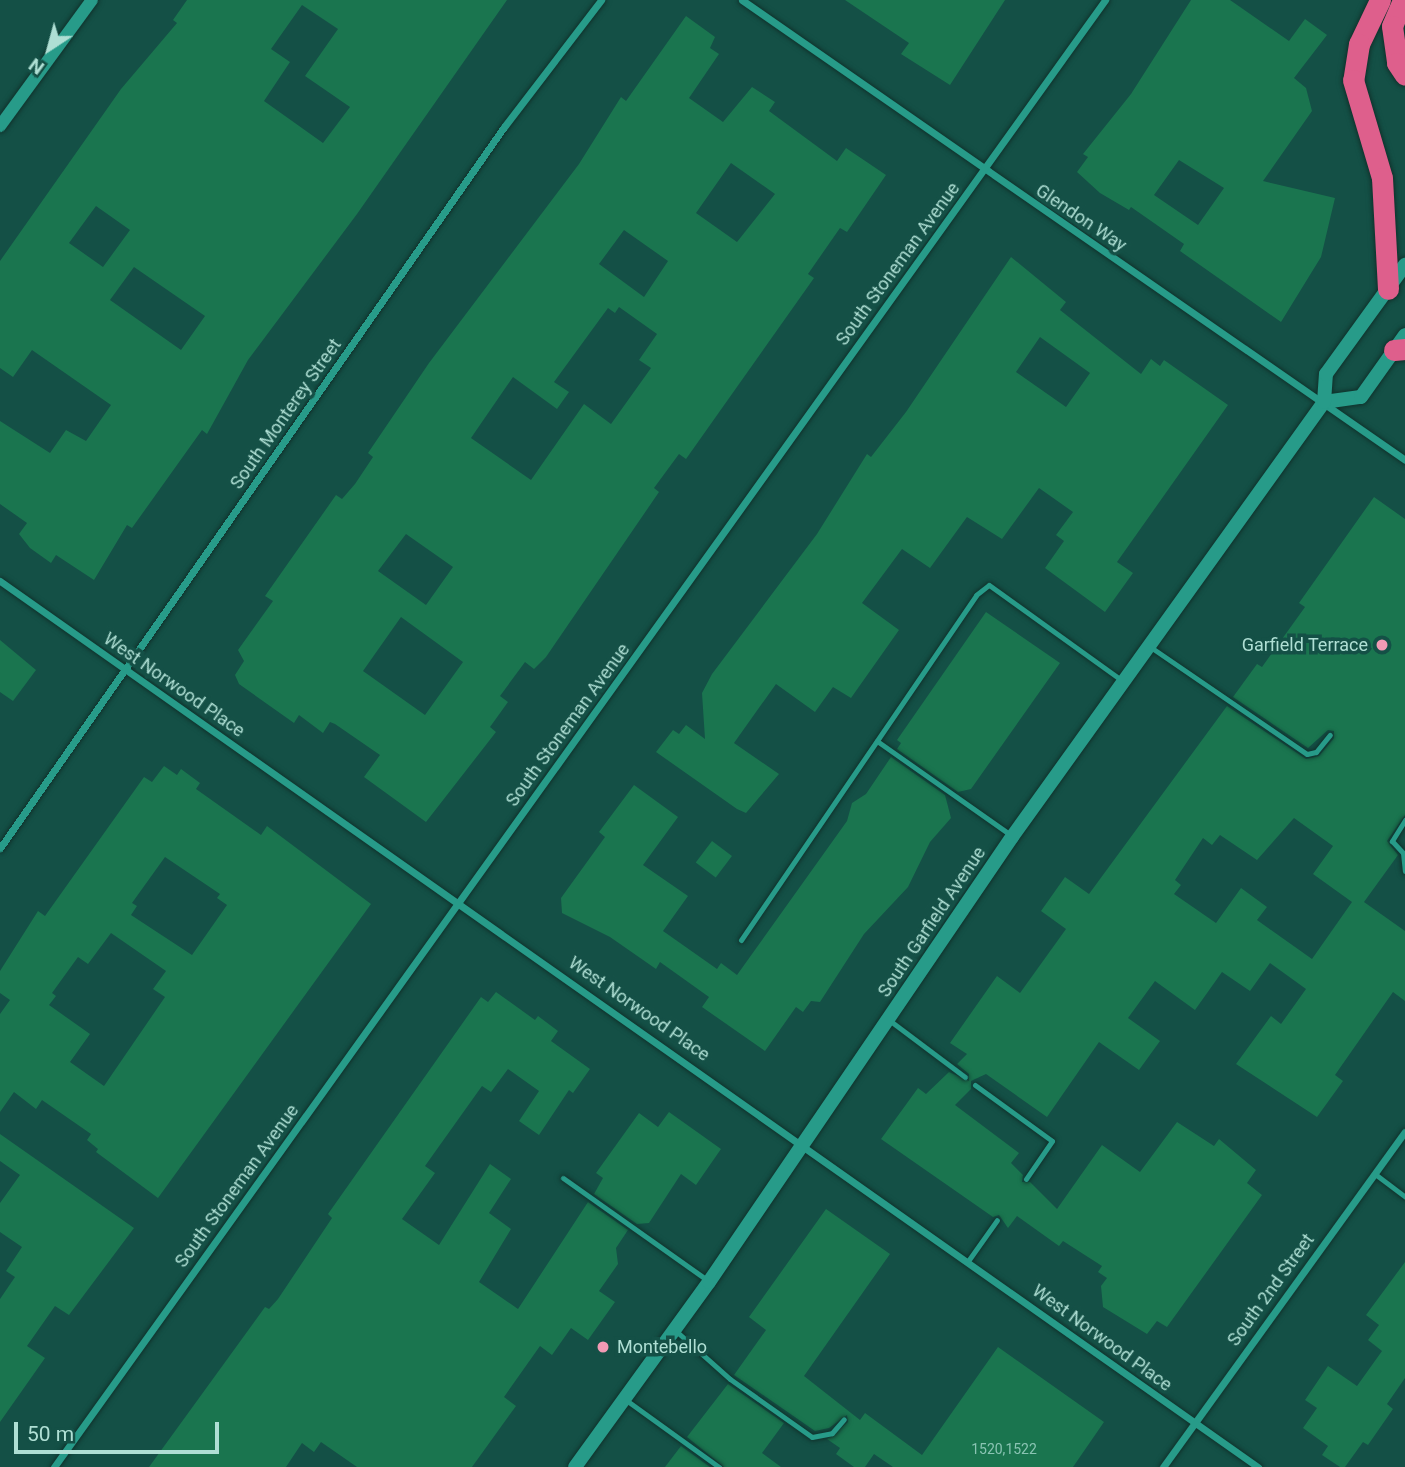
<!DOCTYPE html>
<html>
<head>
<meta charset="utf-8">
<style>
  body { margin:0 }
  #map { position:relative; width:1405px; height:1467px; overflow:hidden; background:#145046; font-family:Roboto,sans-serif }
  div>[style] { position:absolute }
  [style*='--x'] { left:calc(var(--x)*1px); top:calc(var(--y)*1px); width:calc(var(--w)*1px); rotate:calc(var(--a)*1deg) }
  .building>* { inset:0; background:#1a754f; transform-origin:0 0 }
  .roads { filter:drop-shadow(0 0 2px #10322c) drop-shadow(0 0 2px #10322c) }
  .service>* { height:5px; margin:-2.5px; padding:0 2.5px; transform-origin:2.5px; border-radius:2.5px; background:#279b89 }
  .minor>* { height:7px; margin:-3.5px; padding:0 3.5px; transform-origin:3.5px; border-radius:3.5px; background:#279b89 }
  .tertiary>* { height:12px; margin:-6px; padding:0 6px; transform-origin:6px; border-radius:6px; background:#279b89 }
  .secondary>* { height:14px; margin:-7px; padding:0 7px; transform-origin:7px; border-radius:7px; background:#279b89 }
  .motorway>* { height:21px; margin:-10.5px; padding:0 10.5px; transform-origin:10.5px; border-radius:10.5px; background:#de5f8c }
  .dots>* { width:19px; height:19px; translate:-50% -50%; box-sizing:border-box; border:4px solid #145046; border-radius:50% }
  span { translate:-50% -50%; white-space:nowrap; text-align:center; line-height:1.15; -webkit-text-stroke:7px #145046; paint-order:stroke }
  .number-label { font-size:14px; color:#8ac4b3 }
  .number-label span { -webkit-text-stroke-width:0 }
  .street-label { font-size:18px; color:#afdfd4 }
  .poi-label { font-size:18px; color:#afdfd4 }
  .right { translate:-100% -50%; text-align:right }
  .left { translate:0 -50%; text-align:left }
  .north { position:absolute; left:14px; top:14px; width:70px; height:70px; -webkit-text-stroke:5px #145046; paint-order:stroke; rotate:216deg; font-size:19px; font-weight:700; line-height:28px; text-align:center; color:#afdfd4 }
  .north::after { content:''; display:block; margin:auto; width:24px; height:32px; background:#afdfd4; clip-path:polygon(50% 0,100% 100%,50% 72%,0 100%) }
  .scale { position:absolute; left:14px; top:1422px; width:205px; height:32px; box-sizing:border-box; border:4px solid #afdfd4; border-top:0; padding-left:9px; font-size:21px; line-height:24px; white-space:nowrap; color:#afdfd4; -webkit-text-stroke:5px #145046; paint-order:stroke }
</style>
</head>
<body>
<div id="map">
  <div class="building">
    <i style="clip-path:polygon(evenodd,187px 0,507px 0,357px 214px,248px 360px,207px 434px,202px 430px,132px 528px,127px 525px,94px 580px,56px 555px,51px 563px,30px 548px,19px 534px,27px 523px,0 504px,0 421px,50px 453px,66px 430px,86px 441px,111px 405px,32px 350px,13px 377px,0 368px,0 261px,121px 89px,177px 23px,173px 20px,187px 0,302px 5px,338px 29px,305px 76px,350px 107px,323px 143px,264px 101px,290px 62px,271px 49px,302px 5px,187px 0,96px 206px,130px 230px,103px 267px,69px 243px,96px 206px,187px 0,134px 267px,205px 316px,181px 350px,110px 300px,134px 267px)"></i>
    <i style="clip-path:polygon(845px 0,1005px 0,950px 85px,901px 54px,909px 43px)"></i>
    <i style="clip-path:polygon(evenodd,1191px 0,1230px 0,1289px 41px,1305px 19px,1327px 35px,1294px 78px,1306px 88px,1312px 111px,1263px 181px,1335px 198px,1321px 257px,1281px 322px,1180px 251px,1184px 244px,1131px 207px,1129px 210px,1100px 193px,1077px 172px,1088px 157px,1083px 154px,1131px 94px,1191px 0,1179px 160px,1224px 188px,1198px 225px,1154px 195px,1179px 160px)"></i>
    <i style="clip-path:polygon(evenodd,686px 16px,715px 37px,710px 48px,719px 54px,689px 98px,723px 122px,752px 87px,775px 102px,769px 111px,837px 161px,846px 148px,886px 175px,847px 232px,840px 228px,808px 274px,814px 278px,686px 459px,679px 454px,654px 488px,659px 492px,546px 657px,534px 669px,525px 662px,500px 696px,508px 702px,490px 727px,496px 732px,426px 822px,364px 777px,380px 755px,335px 724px,330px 722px,323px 733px,299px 715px,294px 723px,239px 684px,235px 675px,244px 661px,238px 650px,273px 601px,265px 596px,336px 495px,342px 499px,355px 484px,373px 457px,368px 453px,429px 363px,579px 164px,621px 97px,626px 101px,686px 16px,731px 163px,775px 194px,737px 242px,696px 213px,731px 163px,686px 16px,624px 230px,668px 261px,644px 297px,599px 264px,624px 230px,686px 16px,619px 307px,657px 334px,639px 360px,651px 368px,611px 424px,584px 404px,531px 480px,471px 438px,513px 377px,557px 409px,569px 392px,554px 382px,608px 308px,615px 313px,619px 307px,686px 16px,406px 534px,453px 567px,426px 605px,378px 571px,406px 534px,686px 16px,401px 617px,463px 662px,425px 715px,363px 671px,401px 617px)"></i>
    <i style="clip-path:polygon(evenodd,1011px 257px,1066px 302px,1060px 310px,1141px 374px,1151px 359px,1160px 366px,1164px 360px,1228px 405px,1117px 562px,1133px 573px,1105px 612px,1045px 568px,1064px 541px,1056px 535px,1073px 512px,1039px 488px,1002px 539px,967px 517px,930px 568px,902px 549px,862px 603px,899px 630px,851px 698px,833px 687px,815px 712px,776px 684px,734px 743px,779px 774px,746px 813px,737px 809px,656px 752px,673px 730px,679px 734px,686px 725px,705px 739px,702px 693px,712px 674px,817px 534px,867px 454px,871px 457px,906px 412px,1011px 257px,1040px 337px,1090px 373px,1066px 407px,1016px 372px,1040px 337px)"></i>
    <i style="clip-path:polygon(evenodd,1374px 497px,1405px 519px,1405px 815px,1387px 841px,1398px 855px,1364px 902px,1405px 931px,1405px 1001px,1393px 992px,1335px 1075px,1343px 1081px,1317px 1117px,1236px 1064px,1271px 1016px,1281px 1024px,1306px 989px,1270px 963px,1250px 991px,1222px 972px,1195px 1010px,1155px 981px,1128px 1018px,1160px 1041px,1139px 1070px,1099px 1042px,1047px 1117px,986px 1074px,971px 1081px,971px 1089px,955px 1105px,1019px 1153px,1011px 1163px,1023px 1175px,1022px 1182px,1030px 1182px,1057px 1209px,1102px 1145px,1140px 1172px,1177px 1122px,1214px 1146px,1219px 1139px,1256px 1170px,1247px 1183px,1262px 1195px,1167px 1327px,1157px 1321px,1147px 1334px,1103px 1307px,1101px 1286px,1107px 1278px,1098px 1272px,1102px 1266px,1063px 1241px,1059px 1246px,1017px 1216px,1008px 1228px,999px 1215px,993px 1217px,881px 1139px,918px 1088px,926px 1094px,949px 1072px,969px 1081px,969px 1074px,957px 1064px,967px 1054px,950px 1043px,997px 976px,1020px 993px,1066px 929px,1041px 911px,1065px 877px,1089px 894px,1227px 706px,1306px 759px,1319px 756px,1334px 738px,1334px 731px,1328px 730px,1308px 748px,1233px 697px,1257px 664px,1262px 667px,1305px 607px,1299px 603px,1374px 497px,1294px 818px,1333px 846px,1313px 874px,1352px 902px,1312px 959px,1257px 920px,1267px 907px,1241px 888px,1216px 923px,1174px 894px,1181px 885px,1175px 880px,1203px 838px,1212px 845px,1220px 835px,1257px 860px,1294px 818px)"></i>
    <i style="clip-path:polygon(986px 612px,1060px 663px,971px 789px,958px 792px,897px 749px,901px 743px,897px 740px)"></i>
    <i style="clip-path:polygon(0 640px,36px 670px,13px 701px,0 692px)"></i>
    <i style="clip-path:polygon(891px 757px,945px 795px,951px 818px,930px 842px,908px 887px,864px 934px,820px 1002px,811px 1001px,803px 1012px,796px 1007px,765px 1051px,702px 1007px,709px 997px,660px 962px,656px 969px,610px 937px,562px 913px,561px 898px,605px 837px,599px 832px,634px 785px,678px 817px,643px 865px,688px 896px,663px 931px,717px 969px,721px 963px,737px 975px,847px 821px,852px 803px,866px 794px)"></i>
    <i style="clip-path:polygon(evenodd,164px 766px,177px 775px,181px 769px,200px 783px,196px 789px,261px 835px,267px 826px,371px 904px,158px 1198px,96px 1152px,98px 1149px,87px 1140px,91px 1134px,42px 1100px,36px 1109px,14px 1092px,0 1112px,0 1014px,10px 1000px,0 993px,0 971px,38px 911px,45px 916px,144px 777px,152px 782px,164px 766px,165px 857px,220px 894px,217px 898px,227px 905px,192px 955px,131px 915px,137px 906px,132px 903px,165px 857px,164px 766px,111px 933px,166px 971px,153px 989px,165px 997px,104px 1086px,70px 1062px,90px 1034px,49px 1005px,56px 996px,52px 993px,78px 957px,88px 964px,111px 933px)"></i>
    <i style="left:712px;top:841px;width:25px;height:27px;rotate:37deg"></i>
    <i style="clip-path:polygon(496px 992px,535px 1020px,538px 1016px,558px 1031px,551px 1041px,590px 1069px,573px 1093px,569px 1090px,539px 1135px,519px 1121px,539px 1091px,508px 1069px,491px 1092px,482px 1086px,425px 1166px,435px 1173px,402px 1219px,439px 1245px,490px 1164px,511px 1179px,489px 1213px,511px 1229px,479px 1282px,518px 1309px,588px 1202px,628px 1230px,616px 1248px,618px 1264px,599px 1291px,615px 1302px,588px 1340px,571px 1328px,552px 1355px,540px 1346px,504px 1397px,516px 1406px,472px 1467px,357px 1467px,321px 1442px,314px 1452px,302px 1443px,286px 1467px,149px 1467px,265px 1307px,269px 1309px,278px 1299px,332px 1218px,328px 1214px,481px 997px,488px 1002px)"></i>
    <i style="clip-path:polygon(669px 1112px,721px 1149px,696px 1185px,681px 1174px,649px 1223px,637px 1224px,594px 1194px,603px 1178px,596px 1173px,639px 1113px,658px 1127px)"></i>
    <i style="clip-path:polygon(0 1134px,134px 1228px,69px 1315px,55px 1306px,27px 1346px,45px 1358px,0 1422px,0 1299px,15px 1277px,6px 1271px,22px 1247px,0 1232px,0 1203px,20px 1175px,0 1161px)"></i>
    <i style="clip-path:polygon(826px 1209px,890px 1254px,804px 1376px,860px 1420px,865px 1413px,922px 1455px,998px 1347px,1104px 1422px,1073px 1467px,893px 1467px,874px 1454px,865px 1467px,854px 1467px,836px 1454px,840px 1448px,827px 1439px,848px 1422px,847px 1415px,829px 1428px,815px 1431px,734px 1375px,766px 1330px,749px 1317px)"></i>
    <i style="clip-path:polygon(1405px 1262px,1405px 1378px,1387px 1404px,1393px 1409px,1368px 1445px,1363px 1442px,1345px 1467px,1340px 1467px,1322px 1455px,1328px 1446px,1303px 1428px,1317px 1408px,1305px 1400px,1328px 1366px,1357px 1386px,1382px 1351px,1368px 1340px,1379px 1325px,1366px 1315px)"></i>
    <i style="clip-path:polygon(728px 1384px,784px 1423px,762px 1453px,781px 1467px,724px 1467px,687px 1437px)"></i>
    <i style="clip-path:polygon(681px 1446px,710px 1467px,665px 1467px)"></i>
  </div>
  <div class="roads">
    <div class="service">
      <i style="--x:1149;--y:646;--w:191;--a:34.4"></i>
      <i style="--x:1307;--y:754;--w:9;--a:-13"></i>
      <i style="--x:1316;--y:752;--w:22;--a:-51"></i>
      <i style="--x:877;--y:741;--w:165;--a:35.1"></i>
      <i style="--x:1405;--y:820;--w:25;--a:122"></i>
      <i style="--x:1392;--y:841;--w:16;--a:47"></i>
      <i style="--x:1403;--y:853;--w:18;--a:84"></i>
      <i style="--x:741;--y:940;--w:417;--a:-55.7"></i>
      <i style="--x:976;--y:595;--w:16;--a:-38"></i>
      <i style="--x:989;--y:585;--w:163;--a:35.7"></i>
      <i style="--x:889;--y:1020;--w:95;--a:36.9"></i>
      <i style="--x:975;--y:1085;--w:95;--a:36"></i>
      <i style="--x:1052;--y:1141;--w:46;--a:124.4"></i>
      <i style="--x:1375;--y:1174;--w:38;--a:37"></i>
      <i style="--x:563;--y:1178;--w:176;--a:35.3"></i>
      <i style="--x:968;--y:1261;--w:50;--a:-54.7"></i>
      <i style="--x:676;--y:1331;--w:72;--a:41.6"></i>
      <i style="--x:730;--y:1379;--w:100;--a:35.3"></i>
      <i style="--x:812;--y:1437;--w:20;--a:-11"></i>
      <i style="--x:832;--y:1433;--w:18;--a:-49"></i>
      <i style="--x:626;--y:1400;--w:115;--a:35.8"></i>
    </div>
    <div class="minor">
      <i style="--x:742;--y:0;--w:807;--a:34.75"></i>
      <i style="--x:0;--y:581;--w:1539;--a:35.16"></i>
      <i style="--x:0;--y:848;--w:880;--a:-55.05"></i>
      <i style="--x:504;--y:127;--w:160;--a:-52.6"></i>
      <i style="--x:54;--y:1467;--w:1805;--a:-54.38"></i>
      <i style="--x:1163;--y:1467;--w:413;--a:-54.2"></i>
    </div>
    <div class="tertiary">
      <i style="--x:0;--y:126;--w:156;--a:-53.9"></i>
    </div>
    <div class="secondary">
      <i style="--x:1324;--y:402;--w:37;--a:-8"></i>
      <i style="--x:1361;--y:397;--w:76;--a:-54.6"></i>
      <i style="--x:575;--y:1467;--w:228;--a:-54.1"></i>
      <i style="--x:709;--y:1282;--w:538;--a:-55.75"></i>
      <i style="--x:1012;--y:837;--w:535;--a:-54.35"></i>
      <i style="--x:1324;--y:402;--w:28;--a:-86"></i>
      <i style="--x:1326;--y:374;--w:135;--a:-54.1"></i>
    </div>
    <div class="motorway">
      <i style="--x:1380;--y:0;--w:49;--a:115.5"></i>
      <i style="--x:1359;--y:44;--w:36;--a:99"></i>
      <i style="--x:1353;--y:80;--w:102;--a:73.5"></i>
      <i style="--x:1382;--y:178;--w:111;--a:86.9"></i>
      <i style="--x:1403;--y:0;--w:28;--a:113"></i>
      <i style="--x:1392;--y:26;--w:37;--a:82"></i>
      <i style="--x:1397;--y:63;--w:14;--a:56"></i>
      <i style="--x:1394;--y:350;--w:11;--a:-5"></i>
    </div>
  </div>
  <div class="dots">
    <i style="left:1382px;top:645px;background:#f19ab4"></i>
    <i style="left:603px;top:1347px;background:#f19ab4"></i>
  </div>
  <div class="number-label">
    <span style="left:1004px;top:1449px">1520,1522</span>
  </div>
  <div class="street-label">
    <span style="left:1081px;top:218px;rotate:34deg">Glendon Way</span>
    <span style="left:898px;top:264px;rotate:-54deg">South Stoneman Avenue</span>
    <span style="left:286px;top:414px;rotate:-55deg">South Monterey Street</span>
    <span style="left:174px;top:685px;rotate:35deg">West Norwood Place</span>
    <span style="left:568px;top:725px;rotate:-54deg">South Stoneman Avenue</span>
    <span style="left:932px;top:922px;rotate:-56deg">South Garfield Avenue</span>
    <span style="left:639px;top:1009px;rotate:35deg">West Norwood Place</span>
    <span style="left:237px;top:1186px;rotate:-54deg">South Stoneman Avenue</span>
    <span style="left:1271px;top:1290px;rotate:-54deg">South 2nd Street</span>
    <span style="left:1102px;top:1338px;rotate:36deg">West Norwood Place</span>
  </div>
  <div class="poi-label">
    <span class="right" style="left:1368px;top:645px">Garfield Terrace</span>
    <span class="left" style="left:617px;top:1347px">Montebello</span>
  </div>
  <div class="north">N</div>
  <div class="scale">50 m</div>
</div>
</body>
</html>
